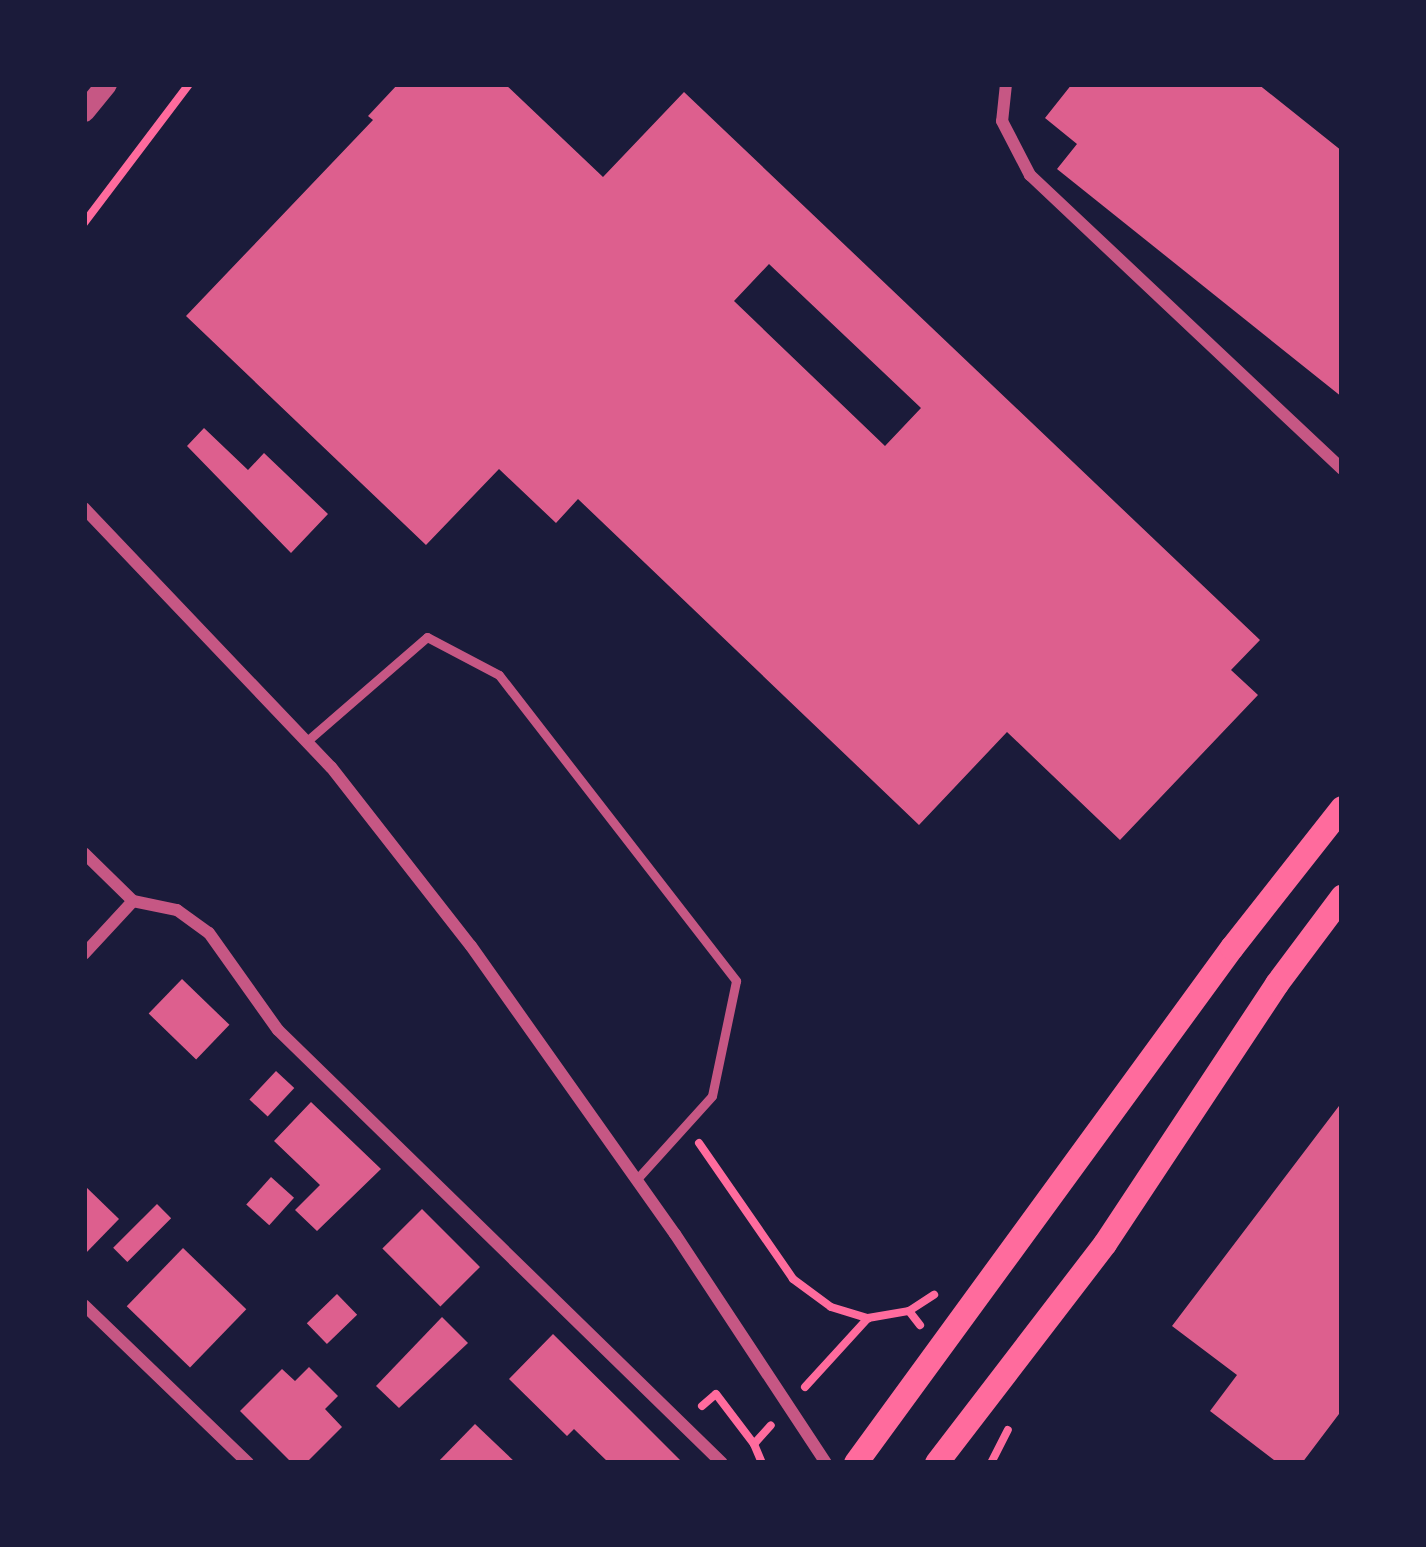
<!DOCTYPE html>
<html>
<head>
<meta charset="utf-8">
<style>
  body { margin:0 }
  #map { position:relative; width:1426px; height:1547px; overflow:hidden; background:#1b1b3a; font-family:"Open Sans",sans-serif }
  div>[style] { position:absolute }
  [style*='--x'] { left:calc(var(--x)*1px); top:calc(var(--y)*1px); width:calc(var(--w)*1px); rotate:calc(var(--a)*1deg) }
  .building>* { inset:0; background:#dd5f8e; transform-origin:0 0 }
  .path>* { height:8px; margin:-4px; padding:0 4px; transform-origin:4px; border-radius:4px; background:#ff6b9d }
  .service>* { height:9px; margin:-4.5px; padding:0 4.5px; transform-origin:4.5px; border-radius:4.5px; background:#c65784 }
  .minor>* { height:12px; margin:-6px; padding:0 6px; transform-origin:6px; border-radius:6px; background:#c65784 }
  .tertiary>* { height:21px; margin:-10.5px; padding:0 10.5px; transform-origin:10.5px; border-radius:10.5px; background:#c65784 }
  .secondary>* { height:24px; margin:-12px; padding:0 12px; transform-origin:12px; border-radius:12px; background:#ff6b9d }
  span { translate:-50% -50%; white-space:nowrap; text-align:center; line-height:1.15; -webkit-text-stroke:10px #1b1b3a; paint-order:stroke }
  .frame { position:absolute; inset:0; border:87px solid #1b1b3a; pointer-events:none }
</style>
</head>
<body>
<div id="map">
  <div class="building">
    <i style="clip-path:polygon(evenodd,398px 84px,505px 84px,603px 177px,684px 92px,1260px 640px,1231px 670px,1258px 695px,1120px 840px,1007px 732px,919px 825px,578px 499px,556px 523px,499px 469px,426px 545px,186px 316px,373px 120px,368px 116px,398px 84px,769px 264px,921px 408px,885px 446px,734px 301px,769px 264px)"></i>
    <i style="clip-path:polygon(1072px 84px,1258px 84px,1342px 151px,1342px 397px,1057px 169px,1077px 144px,1045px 118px)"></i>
    <i style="clip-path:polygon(204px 428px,248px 470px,264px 453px,328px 514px,291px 553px,187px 446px)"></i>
    <i style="left:182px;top:979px;width:66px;height:48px;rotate:44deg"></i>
    <i style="left:276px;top:1071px;width:25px;height:39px;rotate:43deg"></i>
    <i style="clip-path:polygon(311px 1102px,381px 1169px,317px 1231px,295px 1210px,320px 1185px,274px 1141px)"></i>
    <i style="clip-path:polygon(1342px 1102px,1342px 1410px,1302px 1463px,1278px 1463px,1210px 1411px,1237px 1375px,1172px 1326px)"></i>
    <i style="left:271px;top:1177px;width:31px;height:37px;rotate:42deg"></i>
    <i style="clip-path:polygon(84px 1185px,119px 1219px,84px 1255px)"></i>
    <i style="left:157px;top:1204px;width:20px;height:62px;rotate:45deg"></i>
    <i style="left:422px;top:1209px;width:82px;height:56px;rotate:45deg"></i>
    <i style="left:183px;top:1248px;width:88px;height:81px;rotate:44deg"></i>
    <i style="left:337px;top:1294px;width:29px;height:42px;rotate:46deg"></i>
    <i style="clip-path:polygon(442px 1317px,468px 1343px,399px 1408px,376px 1386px)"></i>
    <i style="clip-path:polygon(553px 1334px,629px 1409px,683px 1463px,609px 1463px,574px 1429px,567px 1436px,509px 1379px)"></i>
    <i style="clip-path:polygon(309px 1367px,338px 1396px,325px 1409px,342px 1427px,306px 1463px,292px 1463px,240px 1411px,282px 1369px,295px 1381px)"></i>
    <i style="clip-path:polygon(475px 1424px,516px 1463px,437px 1463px)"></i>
  </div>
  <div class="path">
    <i style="--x:84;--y:223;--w:174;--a:-52.9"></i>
    <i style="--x:699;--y:1143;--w:165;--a:55.3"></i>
    <i style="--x:793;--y:1279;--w:47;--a:36.4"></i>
    <i style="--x:831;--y:1307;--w:39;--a:17"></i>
    <i style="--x:909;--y:1311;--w:30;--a:-33"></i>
    <i style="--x:805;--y:1387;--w:93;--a:-47.6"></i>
    <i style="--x:868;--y:1318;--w:42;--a:-9.7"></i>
    <i style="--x:909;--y:1311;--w:18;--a:52"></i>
    <i style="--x:702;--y:1406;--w:18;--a:-41"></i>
    <i style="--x:716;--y:1394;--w:63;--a:52.8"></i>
    <i style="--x:762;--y:1463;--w:21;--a:-113"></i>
    <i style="--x:754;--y:1444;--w:25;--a:-48"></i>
    <i style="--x:991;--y:1463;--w:37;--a:-63"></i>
  </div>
  <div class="service">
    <i style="--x:307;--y:741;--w:159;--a:-40.9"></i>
    <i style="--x:427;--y:637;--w:81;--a:27.8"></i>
    <i style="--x:499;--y:675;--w:387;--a:52.2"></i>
    <i style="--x:736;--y:981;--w:117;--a:101.8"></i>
    <i style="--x:712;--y:1096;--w:113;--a:132.1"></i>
  </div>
  <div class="minor">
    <i style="--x:1006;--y:84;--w:37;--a:96"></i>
    <i style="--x:1002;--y:121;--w:61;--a:62.6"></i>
    <i style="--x:1030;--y:175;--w:429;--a:43.3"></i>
    <i style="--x:84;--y:508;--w:358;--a:46.4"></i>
    <i style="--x:331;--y:767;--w:227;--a:52"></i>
    <i style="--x:471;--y:946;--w:353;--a:54.7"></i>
    <i style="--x:675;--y:1234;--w:274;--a:56.6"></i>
    <i style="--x:84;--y:853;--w:69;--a:44.4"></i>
    <i style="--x:133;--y:901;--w:45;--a:11.6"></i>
    <i style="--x:177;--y:910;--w:39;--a:36"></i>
    <i style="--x:209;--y:933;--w:119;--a:54.6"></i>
    <i style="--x:278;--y:1030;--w:620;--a:44.28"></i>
    <i style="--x:84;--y:954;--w:72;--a:-47.2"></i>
    <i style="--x:84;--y:1305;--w:228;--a:43.9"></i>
  </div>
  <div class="tertiary">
    <i style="--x:84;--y:111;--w:35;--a:-51"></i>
  </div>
  <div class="secondary">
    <i style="--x:856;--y:1463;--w:638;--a:-53.87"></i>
    <i style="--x:1232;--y:948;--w:178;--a:-51.8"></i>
    <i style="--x:937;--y:1463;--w:276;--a:-52.5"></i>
    <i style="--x:1105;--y:1244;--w:312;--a:-56.5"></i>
    <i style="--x:1277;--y:984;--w:109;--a:-53.2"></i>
  </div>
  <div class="frame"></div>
</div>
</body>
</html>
